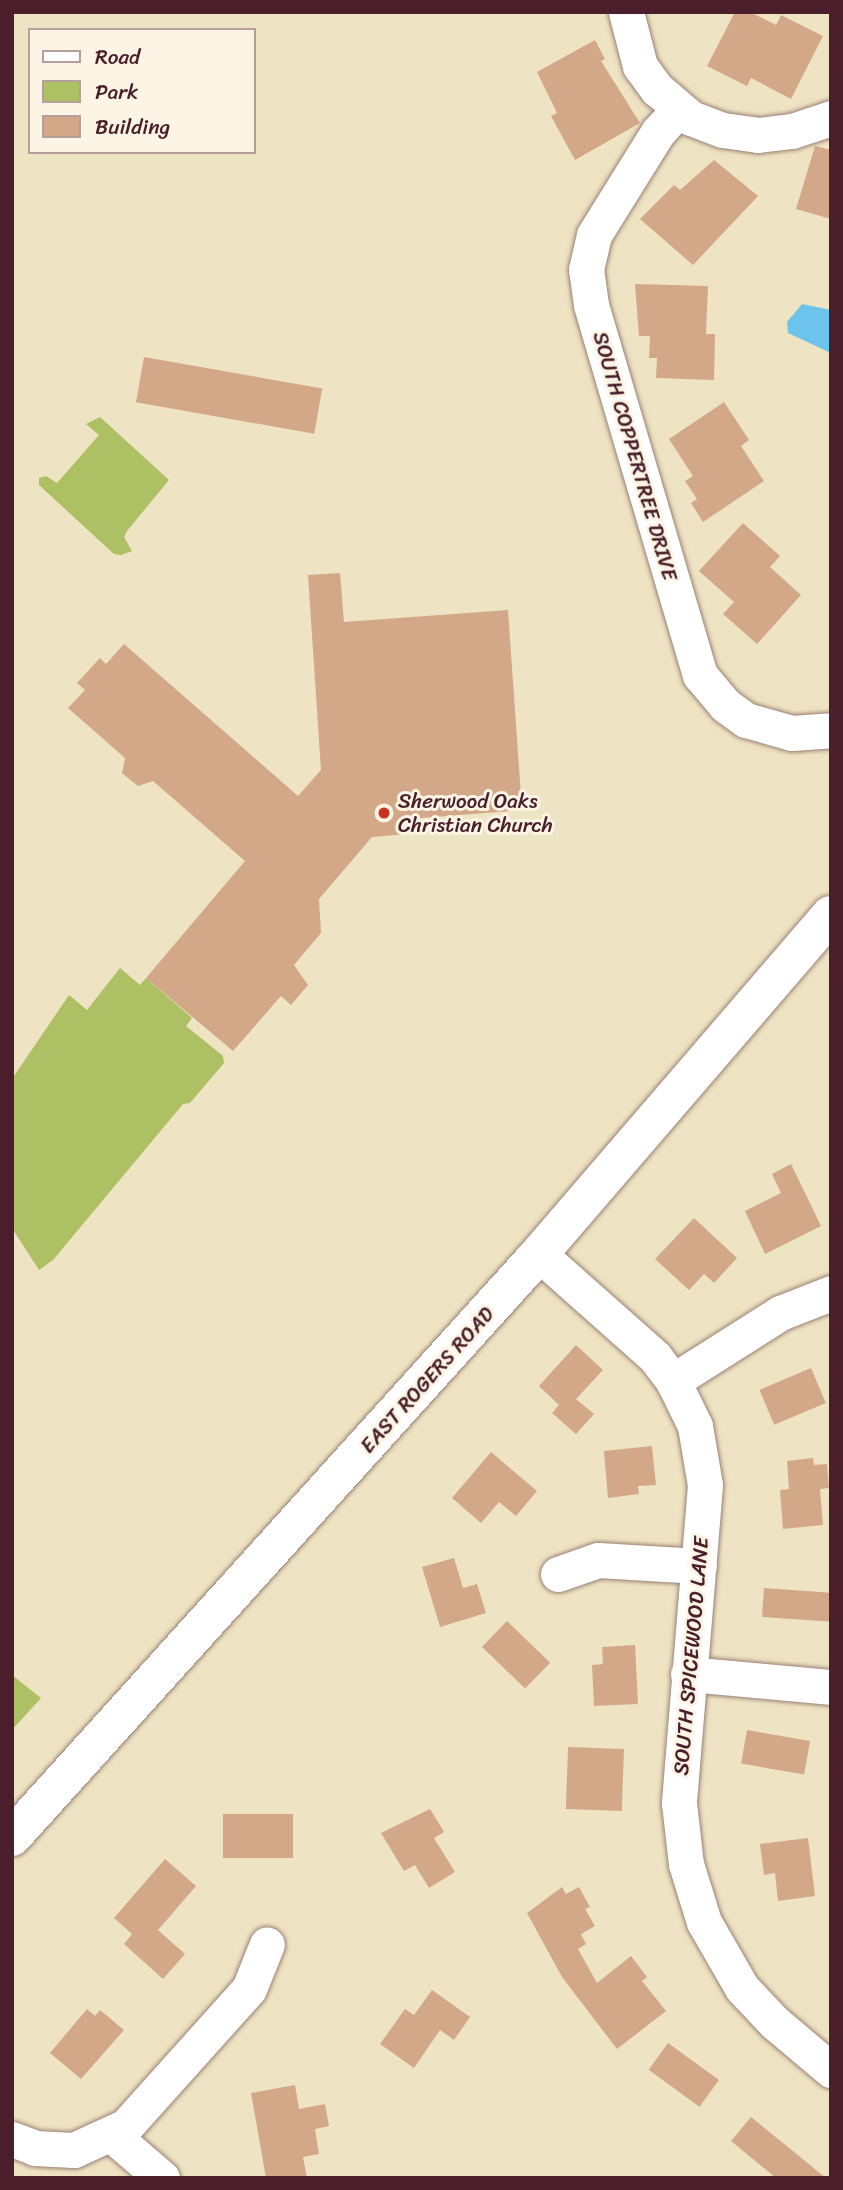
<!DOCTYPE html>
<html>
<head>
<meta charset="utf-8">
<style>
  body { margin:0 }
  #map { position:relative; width:843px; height:2190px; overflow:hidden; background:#eee3c2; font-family:Sriracha,sans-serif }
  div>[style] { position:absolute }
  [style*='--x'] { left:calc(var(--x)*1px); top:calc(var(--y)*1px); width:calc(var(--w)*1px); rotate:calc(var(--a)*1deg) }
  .green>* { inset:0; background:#aec064 }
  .water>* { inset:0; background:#6dc4ea }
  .building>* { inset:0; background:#d3a889; transform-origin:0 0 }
  .roads { filter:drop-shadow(0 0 2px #9c8176) drop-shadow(0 0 2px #9c8176) }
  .minor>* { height:35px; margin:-17.5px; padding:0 17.5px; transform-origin:17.5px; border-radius:17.5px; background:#fff }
  .major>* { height:38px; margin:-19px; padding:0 19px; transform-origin:19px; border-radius:19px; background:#fff }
  .dots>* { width:19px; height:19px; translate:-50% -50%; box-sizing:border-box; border:4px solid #fcf5e5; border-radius:50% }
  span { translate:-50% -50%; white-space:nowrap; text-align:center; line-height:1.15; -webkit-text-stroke:6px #fcf5e5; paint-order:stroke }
  .street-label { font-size:21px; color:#4a1f2b }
  .poi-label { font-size:21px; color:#4a1f2b }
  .left { translate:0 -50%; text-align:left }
  .frame { position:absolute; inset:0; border:14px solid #4a1f2b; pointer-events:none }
  .legend { position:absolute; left:28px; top:28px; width:228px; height:126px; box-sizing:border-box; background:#fcf5e5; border:2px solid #b59f9b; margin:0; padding:9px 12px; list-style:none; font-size:21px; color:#4a1f2b }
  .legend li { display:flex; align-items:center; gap:14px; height:35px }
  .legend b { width:35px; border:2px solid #b59f9b }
</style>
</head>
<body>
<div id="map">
  <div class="green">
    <i style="clip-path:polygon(100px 417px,169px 480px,127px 531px,124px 537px,132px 551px,121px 555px,114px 554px,39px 485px,39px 478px,46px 476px,57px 483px,99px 435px,86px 424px)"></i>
    <i style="clip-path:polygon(120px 968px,140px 985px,146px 978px,192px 1018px,186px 1026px,223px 1056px,224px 1063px,190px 1103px,183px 1104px,53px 1260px,39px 1270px,12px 1228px,12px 1079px,69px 995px,87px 1010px)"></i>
    <i style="clip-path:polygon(12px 1675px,41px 1698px,12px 1730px)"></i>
  </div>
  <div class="water">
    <i style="clip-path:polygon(802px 304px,831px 310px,831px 353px,788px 333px,787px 322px)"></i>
  </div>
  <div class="building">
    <i style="clip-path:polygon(735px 12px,750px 12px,776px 25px,781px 15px,823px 36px,791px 99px,751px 78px,747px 86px,707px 66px)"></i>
    <i style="clip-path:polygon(595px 40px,605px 59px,601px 61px,640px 123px,575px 160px,551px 116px,557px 113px,537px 72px)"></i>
    <i style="clip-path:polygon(815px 146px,831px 150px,831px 219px,796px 209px)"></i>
    <i style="clip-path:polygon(714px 160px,758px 196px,693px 265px,640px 219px,674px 185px,680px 190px)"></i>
    <i style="clip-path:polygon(635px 284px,708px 286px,706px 334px,715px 334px,714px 380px,656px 378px,657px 358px,649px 358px,650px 336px,639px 336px)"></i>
    <i style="left:144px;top:357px;width:181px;height:46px;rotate:10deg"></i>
    <i style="clip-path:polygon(724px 402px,749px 440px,741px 446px,764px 481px,703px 522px,691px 503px,697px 499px,685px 481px,693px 476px,669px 439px)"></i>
    <i style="clip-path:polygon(743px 523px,780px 556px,770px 567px,801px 595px,757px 644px,723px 614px,734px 602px,699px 571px)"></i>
    <i style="clip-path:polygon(340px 573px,344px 622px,508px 610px,522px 810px,408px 819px,409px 834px,372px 837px,319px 899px,321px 933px,294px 965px,308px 985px,291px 1005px,281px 996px,233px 1051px,146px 978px,245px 861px,153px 781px,138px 786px,122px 773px,125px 758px,68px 708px,85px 690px,77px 683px,100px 658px,106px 664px,124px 644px,298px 796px,321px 770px,308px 575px)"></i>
    <i style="clip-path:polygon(791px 1164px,821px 1226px,765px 1254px,745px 1211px,781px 1193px,772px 1174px)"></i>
    <i style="clip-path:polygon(694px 1218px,737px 1258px,714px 1283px,704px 1274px,689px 1290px,655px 1259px)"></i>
    <i style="clip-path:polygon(576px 1345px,603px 1370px,576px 1399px,594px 1414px,576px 1434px,552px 1413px,559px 1405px,539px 1386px)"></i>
    <i style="left:811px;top:1368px;width:38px;height:56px;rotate:67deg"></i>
    <i style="clip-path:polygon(652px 1446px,656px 1485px,638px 1486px,639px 1494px,608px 1498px,604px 1451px)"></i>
    <i style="clip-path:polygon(491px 1452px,537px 1491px,516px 1516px,499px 1502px,481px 1523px,452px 1498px)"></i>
    <i style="clip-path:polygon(813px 1458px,814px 1465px,827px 1464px,829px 1488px,820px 1489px,823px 1525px,783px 1529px,780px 1490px,789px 1489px,787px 1461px)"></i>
    <i style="clip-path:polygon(454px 1558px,463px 1588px,477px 1584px,486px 1613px,440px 1627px,422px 1567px)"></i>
    <i style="left:764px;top:1588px;width:67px;height:29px;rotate:4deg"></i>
    <i style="left:507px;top:1621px;width:60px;height:36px;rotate:44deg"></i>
    <i style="clip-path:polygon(635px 1645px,638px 1704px,594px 1706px,592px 1665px,603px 1664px,602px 1647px)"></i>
    <i style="left:747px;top:1730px;width:64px;height:34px;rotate:10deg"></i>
    <i style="left:568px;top:1747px;width:56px;height:62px;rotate:2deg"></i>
    <i style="clip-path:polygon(430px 1809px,444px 1832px,434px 1838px,455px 1872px,429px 1888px,415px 1865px,404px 1871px,381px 1833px)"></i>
    <i style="left:293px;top:1814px;width:44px;height:70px;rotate:90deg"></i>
    <i style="clip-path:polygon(808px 1838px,815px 1896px,778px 1901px,775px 1873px,764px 1875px,760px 1844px)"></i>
    <i style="clip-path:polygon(165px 1859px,196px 1886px,158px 1930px,185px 1954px,163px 1979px,124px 1944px,132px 1934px,114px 1918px)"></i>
    <i style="clip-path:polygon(562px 1887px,566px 1894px,579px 1887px,590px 1907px,585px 1909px,595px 1926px,581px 1934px,586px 1944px,578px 1949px,597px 1983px,631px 1956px,647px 1977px,642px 1981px,666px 2011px,617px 2049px,562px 1977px,527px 1913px)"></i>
    <i style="clip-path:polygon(432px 1990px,470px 2017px,454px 2040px,440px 2030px,414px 2068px,380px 2044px,405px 2009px,414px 2015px)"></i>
    <i style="clip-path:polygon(87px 2009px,95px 2016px,100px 2010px,124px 2030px,81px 2079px,50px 2053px)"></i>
    <i style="left:668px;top:2043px;width:63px;height:33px;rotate:36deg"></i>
    <i style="clip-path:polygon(295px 2085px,299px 2109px,325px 2104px,329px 2126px,315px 2129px,319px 2154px,303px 2157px,307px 2178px,266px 2178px,251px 2093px)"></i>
    <i style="clip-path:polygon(751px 2117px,826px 2178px,776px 2178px,731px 2141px)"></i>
  </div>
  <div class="roads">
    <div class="minor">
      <i style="--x:626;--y:12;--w:56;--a:75.5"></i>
      <i style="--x:640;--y:66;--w:29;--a:54"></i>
      <i style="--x:657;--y:89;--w:45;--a:40.5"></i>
      <i style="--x:691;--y:118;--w:34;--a:21"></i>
      <i style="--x:723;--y:130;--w:35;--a:8"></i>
      <i style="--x:758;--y:135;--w:34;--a:-7"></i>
      <i style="--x:792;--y:131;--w:41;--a:-18.4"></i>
      <i style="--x:678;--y:110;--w:30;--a:132"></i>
      <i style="--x:658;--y:132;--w:121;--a:121.9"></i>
      <i style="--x:594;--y:235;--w:35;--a:103"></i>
      <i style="--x:586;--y:269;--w:36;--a:82"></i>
      <i style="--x:591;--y:305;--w:386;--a:73.6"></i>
      <i style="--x:700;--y:675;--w:39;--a:50"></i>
      <i style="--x:725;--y:705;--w:26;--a:36"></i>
      <i style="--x:746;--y:720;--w:48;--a:15.8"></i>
      <i style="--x:792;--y:733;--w:39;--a:-4"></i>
      <i style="--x:539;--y:1254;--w:155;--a:41.6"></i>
      <i style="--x:655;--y:1357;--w:30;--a:53"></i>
      <i style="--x:673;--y:1381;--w:50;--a:63.9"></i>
      <i style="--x:695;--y:1426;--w:60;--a:80.4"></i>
      <i style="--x:705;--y:1485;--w:319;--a:94.7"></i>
      <i style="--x:679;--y:1803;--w:61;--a:83.5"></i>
      <i style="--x:686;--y:1864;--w:61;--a:72.8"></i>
      <i style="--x:704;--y:1922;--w:76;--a:60.1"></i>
      <i style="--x:742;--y:1988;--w:47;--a:46.7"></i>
      <i style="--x:774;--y:2022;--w:75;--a:40.1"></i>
      <i style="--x:673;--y:1381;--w:127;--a:-32.4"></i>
      <i style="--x:780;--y:1313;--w:55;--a:-21.4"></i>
      <i style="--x:558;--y:1574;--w:42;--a:-19.3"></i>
      <i style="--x:598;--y:1560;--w:101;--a:3.4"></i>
      <i style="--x:688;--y:1674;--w:144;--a:5.2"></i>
      <i style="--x:112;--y:2135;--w:66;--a:40.7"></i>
      <i style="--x:12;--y:2139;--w:25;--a:21"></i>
      <i style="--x:35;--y:2148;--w:39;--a:3"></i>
      <i style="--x:74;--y:2150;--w:57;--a:-24.8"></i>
      <i style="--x:126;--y:2126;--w:184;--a:-48.1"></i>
      <i style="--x:249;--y:1989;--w:48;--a:-68.2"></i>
    </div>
    <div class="major">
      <i style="--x:12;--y:1837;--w:786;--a:-47.89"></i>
      <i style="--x:539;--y:1254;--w:447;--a:-49.3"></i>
    </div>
  </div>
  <div class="dots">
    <i style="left:384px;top:813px;background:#c8321e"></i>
  </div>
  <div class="street-label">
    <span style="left:635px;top:456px;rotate:74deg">SOUTH COPPERTREE DRIVE</span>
    <span style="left:427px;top:1380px;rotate:-48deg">EAST ROGERS ROAD</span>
    <span style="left:691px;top:1656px;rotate:-85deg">SOUTH SPICEWOOD LANE</span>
  </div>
  <div class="poi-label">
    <span class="left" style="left:398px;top:813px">Sherwood Oaks<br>Christian Church</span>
  </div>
  <div class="frame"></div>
  <ul class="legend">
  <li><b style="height:9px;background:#fff"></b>Road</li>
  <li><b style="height:19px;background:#aec064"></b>Park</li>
  <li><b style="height:19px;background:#d3a889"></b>Building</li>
  </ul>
</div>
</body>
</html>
